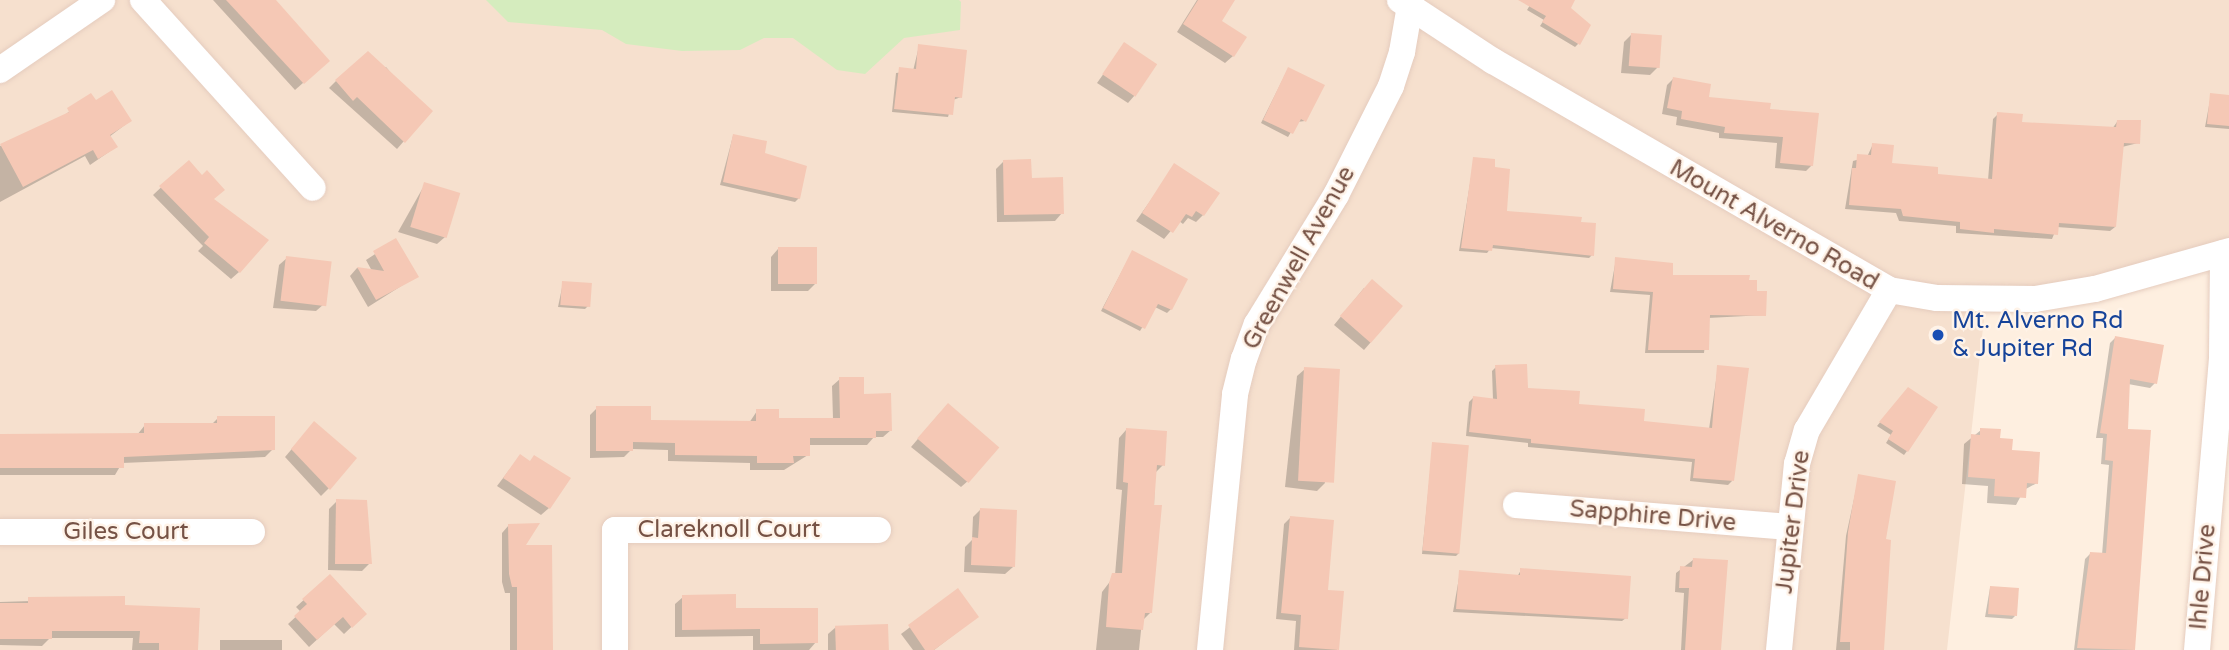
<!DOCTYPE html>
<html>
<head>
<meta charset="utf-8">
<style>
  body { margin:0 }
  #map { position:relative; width:2229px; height:650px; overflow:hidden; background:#feefe0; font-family:"Varela Round",sans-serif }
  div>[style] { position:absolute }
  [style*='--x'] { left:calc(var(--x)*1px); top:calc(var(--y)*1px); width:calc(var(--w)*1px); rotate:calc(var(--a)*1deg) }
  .residential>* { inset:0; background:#f6e0ce }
  .green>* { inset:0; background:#d5ecbe }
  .shadow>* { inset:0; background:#0003; transform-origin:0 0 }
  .building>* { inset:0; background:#f5c8b5; transform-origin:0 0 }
  .roads { filter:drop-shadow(0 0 2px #e5ccbe) drop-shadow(0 0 2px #e5ccbe) }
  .minor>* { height:26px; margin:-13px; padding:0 13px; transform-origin:13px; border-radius:13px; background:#fff }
  .dots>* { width:19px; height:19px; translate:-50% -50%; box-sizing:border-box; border:4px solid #fff3e8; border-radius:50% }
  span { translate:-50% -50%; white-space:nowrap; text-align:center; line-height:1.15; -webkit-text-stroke:5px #fff3e8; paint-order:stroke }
  .street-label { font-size:24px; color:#765245 }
  .transit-label { font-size:24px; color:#164399 }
  .left { translate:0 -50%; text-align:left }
</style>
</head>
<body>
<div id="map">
  <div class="residential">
    <i style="clip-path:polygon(0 0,2229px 0,2229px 251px,1986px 301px,1947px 650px,0 650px)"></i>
  </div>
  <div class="green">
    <i style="clip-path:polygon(486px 0,959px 0,961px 2px,960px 30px,904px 38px,865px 74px,837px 70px,793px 38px,764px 38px,740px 50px,682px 51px,626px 44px,602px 30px,508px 22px)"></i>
  </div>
  <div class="shadow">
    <i style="clip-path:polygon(213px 0,273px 0,320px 68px,295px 90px)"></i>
    <i style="clip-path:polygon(1197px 0,1233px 0,1220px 22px,1233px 56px,1225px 63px,1177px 32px)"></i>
    <i style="clip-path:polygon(1533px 0,1573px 0,1568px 8px,1578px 44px,1575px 47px,1540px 26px,1544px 20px,1527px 10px)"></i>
    <i style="clip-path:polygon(1631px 35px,1658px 67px,1650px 75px,1621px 73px,1624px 42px)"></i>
    <i style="clip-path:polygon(1124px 45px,1135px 95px,1128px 103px,1097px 83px)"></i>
    <i style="clip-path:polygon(919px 46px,961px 97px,953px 100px,948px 117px,892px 112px,896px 73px,913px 71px)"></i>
    <i style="clip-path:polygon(386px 67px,411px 97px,404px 141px,397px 149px,329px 88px,336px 81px)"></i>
    <i style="clip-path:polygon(1288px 69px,1305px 121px,1297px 122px,1288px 137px,1261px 123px)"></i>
    <i style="clip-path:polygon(1673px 79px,1707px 99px,1768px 111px,1812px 165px,1806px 171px,1775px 168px,1777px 143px,1719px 138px,1719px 133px,1676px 125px,1677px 117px,1662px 114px,1667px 85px)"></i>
    <i style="clip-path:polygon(90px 95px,95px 103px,130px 121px,109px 137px,116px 147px,90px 165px,85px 156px,0 202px,0 146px,61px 118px)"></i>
    <i style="clip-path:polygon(2211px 95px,2229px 96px,2229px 129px,2205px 127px)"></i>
    <i style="clip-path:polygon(1998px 114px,2020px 124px,2112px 129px,2117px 122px,2138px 143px,2122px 147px,2115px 227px,2110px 231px,2057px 227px,2052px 239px,1956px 233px,1956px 226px,1899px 221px,1896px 213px,1845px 209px,1853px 161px,1867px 157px,1873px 144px,1891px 164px,1936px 176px,1988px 180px,1993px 119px)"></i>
    <i style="clip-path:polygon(733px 136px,763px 155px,799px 198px,795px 202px,720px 185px)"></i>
    <i style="clip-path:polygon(1474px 159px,1505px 213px,1592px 255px,1589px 258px,1491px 248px,1487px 253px,1459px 251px)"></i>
    <i style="clip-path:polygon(1004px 161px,1030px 180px,1062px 213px,1055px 221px,997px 222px,996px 169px)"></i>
    <i style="clip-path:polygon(188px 162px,212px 200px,239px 272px,231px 279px,198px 251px,203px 246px,153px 195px)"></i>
    <i style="clip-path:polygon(1175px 166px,1203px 215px,1196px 222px,1188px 218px,1183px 224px,1179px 221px,1164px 239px,1136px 221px)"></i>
    <i style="clip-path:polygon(425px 184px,445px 237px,437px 244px,398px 232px)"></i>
    <i style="clip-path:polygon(395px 241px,417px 276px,368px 307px,350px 276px,357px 268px,372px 271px,366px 260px)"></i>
    <i style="clip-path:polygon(778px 249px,816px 283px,808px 291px,771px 291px,771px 257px)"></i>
    <i style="clip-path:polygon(1132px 252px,1171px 309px,1167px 313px,1155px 307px,1140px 331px,1101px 311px)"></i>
    <i style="clip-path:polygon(287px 258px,324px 304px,316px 311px,273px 308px,279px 265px)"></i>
    <i style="clip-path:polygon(1616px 259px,1671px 276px,1748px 282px,1765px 315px,1708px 318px,1704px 353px,1645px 353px,1650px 295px,1610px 292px)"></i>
    <i style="clip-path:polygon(563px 283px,588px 306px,585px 309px,558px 307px)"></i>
    <i style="clip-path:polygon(1364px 288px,1371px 342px,1364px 350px,1334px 325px)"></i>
    <i style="clip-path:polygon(2115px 338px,2155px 383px,2150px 388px,2128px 384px,2126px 431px,2149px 432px,2133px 650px,2074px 650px,2085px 559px,2090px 554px,2102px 555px,2109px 465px,2101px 464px,2103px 438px,2096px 438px,2110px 343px)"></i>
    <i style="clip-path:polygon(1496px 367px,1526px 390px,1577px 406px,1642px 423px,1709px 429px,1718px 367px,1732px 481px,1728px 485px,1690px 481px,1692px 462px,1528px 447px,1528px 443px,1466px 436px,1469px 402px,1473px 398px,1493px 400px,1492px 371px)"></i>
    <i style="clip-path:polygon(1305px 369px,1325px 483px,1317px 491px,1285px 487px,1297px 376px)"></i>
    <i style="clip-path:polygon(840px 379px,863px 395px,891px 430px,883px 437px,874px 437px,867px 445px,808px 445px,808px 455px,784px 470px,750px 470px,750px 463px,668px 461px,668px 450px,632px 449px,624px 457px,590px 458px,590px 415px,597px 408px,649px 421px,749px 423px,757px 411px,777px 420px,833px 419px,832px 386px)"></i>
    <i style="clip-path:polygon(1905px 392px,1907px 451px,1904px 455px,1886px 443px,1891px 435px,1877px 426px)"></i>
    <i style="clip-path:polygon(940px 413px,969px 480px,961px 487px,911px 447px)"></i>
    <i style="clip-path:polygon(218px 418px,273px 449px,265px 457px,122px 463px,115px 475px,0 475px,0 436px,137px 435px,145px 425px,211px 425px)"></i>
    <i style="clip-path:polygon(1126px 430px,1163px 465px,1155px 473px,1151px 612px,1142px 621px,1139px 650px,1096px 650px,1102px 592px,1115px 575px,1122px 490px,1116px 489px,1119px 438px)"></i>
    <i style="clip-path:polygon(1981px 430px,1998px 440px,2037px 483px,2024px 490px,2016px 505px,1987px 503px,1988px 486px,1962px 484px,1964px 444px)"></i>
    <i style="clip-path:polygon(307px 431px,329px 488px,321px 496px,285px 457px)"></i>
    <i style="clip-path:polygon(1433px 444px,1459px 553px,1456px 556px,1422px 554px)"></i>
    <i style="clip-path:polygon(520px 456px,529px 462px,549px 508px,541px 515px,497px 486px)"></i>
    <i style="clip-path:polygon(1859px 476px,1884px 541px,1880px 650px,1836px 650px,1846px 536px)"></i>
    <i style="clip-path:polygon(337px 501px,370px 563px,362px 571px,328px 570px,329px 509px)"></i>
    <i style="clip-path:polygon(981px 509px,1013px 567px,1005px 574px,964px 572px,965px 547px,972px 540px,973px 517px)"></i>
    <i style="clip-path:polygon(1290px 518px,1326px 591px,1342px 593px,1337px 650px,1294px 650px,1296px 621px,1276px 619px,1284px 524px)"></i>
    <i style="clip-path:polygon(509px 525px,523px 547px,552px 650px,510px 650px,510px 593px,505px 593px,502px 582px,502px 533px)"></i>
    <i style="clip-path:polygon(1693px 560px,1718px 650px,1681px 650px,1684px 593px,1675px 592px,1676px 573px)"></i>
    <i style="clip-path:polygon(1521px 570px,1626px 618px,1622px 621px,1453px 612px,1460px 572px,1517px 577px)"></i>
    <i style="clip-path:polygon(330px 576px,365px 614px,344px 634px,334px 624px,309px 647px,288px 624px,301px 612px,296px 607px)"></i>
    <i style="clip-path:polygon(1990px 588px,2015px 616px,2012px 619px,1985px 617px)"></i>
    <i style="clip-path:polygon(958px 591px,977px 617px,934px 650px,913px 650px,901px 634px)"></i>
    <i style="clip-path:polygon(683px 597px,734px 610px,816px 642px,809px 650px,753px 650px,753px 636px,675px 637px,675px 604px)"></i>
    <i style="clip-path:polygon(123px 598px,123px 607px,196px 650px,132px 650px,133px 638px,50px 638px,42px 646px,0 645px,0 602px)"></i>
    <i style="clip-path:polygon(836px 627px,887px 650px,828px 650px,828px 634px)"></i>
    <i style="left:220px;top:640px;width:62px;height:13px"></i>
  </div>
  <div class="building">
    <i style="clip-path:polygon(226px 0,276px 0,330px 61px,304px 84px)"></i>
    <i style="clip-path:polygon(1198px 0,1235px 0,1222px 21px,1247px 37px,1234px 57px,1183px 24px)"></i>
    <i style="clip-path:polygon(1518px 0,1575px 0,1571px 8px,1591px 25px,1580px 45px,1542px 22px,1546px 16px)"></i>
    <i style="left:1631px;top:33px;width:31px;height:33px;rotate:4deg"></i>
    <i style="left:1124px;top:42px;width:40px;height:39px;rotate:34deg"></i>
    <i style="clip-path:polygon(918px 44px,967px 50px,962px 98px,955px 97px,953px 115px,894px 109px,899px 67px,916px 69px)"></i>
    <i style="clip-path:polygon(368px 51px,433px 111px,405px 143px,357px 97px,353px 101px,335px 80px)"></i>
    <i style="clip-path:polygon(1288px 67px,1325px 85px,1306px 122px,1301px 119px,1293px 134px,1263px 120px)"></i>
    <i style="clip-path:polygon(1673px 77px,1711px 84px,1709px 97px,1771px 103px,1770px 109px,1819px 113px,1813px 166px,1780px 163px,1783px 137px,1724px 133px,1725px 127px,1681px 119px,1682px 111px,1667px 108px)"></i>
    <i style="clip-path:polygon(112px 90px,132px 121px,110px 135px,118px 147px,98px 159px,93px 150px,23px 187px,0 144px,69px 112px,67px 108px,91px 93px,96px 100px)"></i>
    <i style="clip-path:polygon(2210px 93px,2229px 95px,2229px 126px,2207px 124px)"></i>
    <i style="clip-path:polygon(1997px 112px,2023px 114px,2022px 122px,2116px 127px,2117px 120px,2141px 120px,2140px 144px,2124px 143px,2116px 227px,2059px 223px,2058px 235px,1994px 229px,1994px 233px,1960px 229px,1960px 222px,1903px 216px,1901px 209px,1849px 205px,1852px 168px,1856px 168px,1857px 154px,1871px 155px,1872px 143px,1894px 145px,1892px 163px,1938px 167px,1938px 174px,1992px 179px)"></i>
    <i style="clip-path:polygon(733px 134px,767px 141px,765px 153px,807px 166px,800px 199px,723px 182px)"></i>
    <i style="clip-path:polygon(1473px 157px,1495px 159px,1495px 167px,1510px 169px,1507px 211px,1582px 217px,1581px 222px,1596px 223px,1594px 256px,1493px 245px,1492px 251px,1461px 248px)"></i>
    <i style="clip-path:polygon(1031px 159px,1032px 178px,1063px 177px,1064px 214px,1004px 215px,1003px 160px)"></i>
    <i style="clip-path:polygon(189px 160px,202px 175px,207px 170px,225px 190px,214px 199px,269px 240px,240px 273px,204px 243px,209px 237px,159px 186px)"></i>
    <i style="clip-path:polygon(1174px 163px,1220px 193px,1204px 216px,1196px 211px,1192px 217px,1186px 214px,1173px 233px,1142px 213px)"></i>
    <i style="left:424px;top:182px;width:38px;height:47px;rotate:17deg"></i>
    <i style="clip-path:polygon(396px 238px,419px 277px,376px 300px,357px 267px,384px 271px,373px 251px)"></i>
    <i style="left:778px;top:247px;width:39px;height:37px"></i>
    <i style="clip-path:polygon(1132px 250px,1188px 279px,1172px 310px,1158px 304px,1145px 329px,1103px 308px)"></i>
    <i style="left:286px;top:256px;width:46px;height:45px;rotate:7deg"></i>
    <i style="clip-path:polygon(1615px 257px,1673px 263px,1673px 275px,1750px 275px,1749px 280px,1757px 280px,1757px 291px,1767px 291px,1766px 316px,1710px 315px,1709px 350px,1648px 350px,1653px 292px,1613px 289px)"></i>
    <i style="left:1372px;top:279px;width:41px;height:49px;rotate:41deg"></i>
    <i style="left:562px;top:281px;width:30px;height:24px;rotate:4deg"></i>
    <i style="clip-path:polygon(2115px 336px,2164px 345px,2157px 384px,2130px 379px,2128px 429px,2151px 430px,2135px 650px,2077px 648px,2090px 552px,2106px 553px,2113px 461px,2105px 460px,2107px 434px,2100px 433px)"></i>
    <i style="clip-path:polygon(1527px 364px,1528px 388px,1580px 391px,1579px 404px,1645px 409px,1644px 421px,1712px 428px,1717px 365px,1749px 368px,1734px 481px,1693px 478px,1695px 459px,1531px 443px,1531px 439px,1469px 432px,1473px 396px,1497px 399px,1495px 365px)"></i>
    <i style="left:1304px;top:367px;width:36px;height:114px;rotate:3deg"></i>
    <i style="clip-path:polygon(839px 377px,864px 377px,864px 394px,891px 393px,892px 431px,876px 431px,876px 438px,810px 438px,810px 456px,793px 456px,794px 463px,757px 463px,757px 456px,675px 455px,675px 443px,633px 442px,633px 451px,596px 451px,596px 406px,651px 406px,651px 420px,756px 421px,756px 409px,779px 409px,779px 418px,840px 418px)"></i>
    <i style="clip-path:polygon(1908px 387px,1938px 407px,1908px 452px,1888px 439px,1893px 431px,1879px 422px)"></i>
    <i style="left:948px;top:403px;width:68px;height:47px;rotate:41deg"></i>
    <i style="clip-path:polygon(217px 416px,275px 416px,275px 450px,124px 457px,124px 468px,0 468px,0 434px,144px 433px,144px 423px,217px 423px)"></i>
    <i style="clip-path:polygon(314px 421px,357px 458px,330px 490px,291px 449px)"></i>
    <i style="clip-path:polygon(1126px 428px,1167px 431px,1165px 466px,1157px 465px,1154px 505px,1162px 505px,1152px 613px,1145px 613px,1143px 630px,1106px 627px,1109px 583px,1112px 573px,1122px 573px,1128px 483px,1123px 482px)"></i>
    <i style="clip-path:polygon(1980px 428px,2001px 429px,2000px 438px,2013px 439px,2012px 450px,2040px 452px,2038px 484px,2027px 483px,2026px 498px,1994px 496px,1995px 479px,1968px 477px,1971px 434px,1980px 435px)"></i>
    <i style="left:1432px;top:442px;width:37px;height:109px;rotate:5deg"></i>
    <i style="clip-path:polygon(520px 454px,530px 461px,534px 455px,571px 478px,550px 509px,503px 478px)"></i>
    <i style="clip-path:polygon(1858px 474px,1896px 481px,1886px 539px,1891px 540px,1884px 650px,1850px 650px,1850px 642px,1840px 642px,1848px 532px)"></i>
    <i style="clip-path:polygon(336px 499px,367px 500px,372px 564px,335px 564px)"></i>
    <i style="clip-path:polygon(980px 508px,1017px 510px,1015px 567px,971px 565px,972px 537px,978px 538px)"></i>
    <i style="clip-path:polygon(1290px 516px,1334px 520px,1328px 590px,1344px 591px,1339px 650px,1299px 647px,1301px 615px,1281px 613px)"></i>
    <i style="clip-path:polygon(540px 523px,526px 545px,552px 545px,553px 650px,517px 650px,517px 587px,512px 587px,509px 574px,508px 524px)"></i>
    <i style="clip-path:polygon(1693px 558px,1728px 560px,1721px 650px,1685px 650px,1689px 588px,1679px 588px,1680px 566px,1692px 567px)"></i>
    <i style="clip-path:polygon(1520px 568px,1631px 576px,1628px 619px,1456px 609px,1459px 570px,1520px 575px)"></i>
    <i style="clip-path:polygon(330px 574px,367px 614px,352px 628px,343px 617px,317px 640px,294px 616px,307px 604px,302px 599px)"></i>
    <i style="left:1990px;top:586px;width:29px;height:28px;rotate:4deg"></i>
    <i style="clip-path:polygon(958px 588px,979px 617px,934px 650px,925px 650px,908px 625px)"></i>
    <i style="clip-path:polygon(736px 594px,736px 608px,818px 608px,818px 643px,760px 644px,760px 629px,682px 630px,682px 595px)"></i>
    <i style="clip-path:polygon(125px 596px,125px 605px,200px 608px,198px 650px,159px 650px,159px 643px,139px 643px,140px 631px,52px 631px,52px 639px,0 639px,0 603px,28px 603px,28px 597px)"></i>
    <i style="left:888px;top:624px;width:26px;height:53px;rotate:88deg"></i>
  </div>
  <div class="roads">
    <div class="minor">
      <i style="--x:143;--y:0;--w:253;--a:47.9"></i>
      <i style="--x:1400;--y:0;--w:111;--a:33.3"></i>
      <i style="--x:1493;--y:61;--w:457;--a:30"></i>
      <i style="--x:1889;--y:290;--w:49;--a:9.5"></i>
      <i style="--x:1937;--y:298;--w:98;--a:0.6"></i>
      <i style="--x:2035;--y:299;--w:61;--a:-9.5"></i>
      <i style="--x:2095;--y:289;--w:139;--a:-15.8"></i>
      <i style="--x:0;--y:70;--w:124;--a:-34.5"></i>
      <i style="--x:1516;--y:505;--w:274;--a:4.6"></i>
      <i style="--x:0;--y:532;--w:252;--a:0"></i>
      <i style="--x:615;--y:650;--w:120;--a:-90"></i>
      <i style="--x:615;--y:530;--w:263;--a:0"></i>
      <i style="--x:1210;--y:650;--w:257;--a:-84.4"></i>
      <i style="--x:1235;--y:394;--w:36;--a:-76"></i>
      <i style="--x:1244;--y:359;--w:37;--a:-70"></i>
      <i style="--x:1257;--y:324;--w:151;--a:-58.5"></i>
      <i style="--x:1336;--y:195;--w:122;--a:-63.2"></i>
      <i style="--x:1391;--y:86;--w:36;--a:-72"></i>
      <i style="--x:1402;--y:52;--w:53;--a:-80.2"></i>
      <i style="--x:1779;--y:650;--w:187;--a:-84.5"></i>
      <i style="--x:1797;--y:464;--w:35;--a:-74"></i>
      <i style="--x:1807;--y:430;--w:162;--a:-59.6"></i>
      <i style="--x:2197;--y:650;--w:295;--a:-85.1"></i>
      <i style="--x:2222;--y:356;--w:103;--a:-89.4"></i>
    </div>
  </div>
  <div class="dots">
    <i style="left:1938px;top:335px;background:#1a4fb4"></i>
  </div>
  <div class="street-label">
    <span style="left:1774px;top:225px;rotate:30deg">Mount Alverno Road</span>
    <span style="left:1299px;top:258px;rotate:-61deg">Greenwell Avenue</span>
    <span style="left:1653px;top:516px;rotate:5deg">Sapphire Drive</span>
    <span style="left:1793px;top:522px;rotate:-83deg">Jupiter Drive</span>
    <span style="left:729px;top:530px">Clareknoll Court</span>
    <span style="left:126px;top:532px">Giles Court</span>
    <span style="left:2203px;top:577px;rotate:-85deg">Ihle Drive</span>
  </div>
  <div class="transit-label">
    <span class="left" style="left:1952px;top:335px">Mt. Alverno Rd<br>&amp; Jupiter Rd</span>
  </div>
</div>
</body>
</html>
